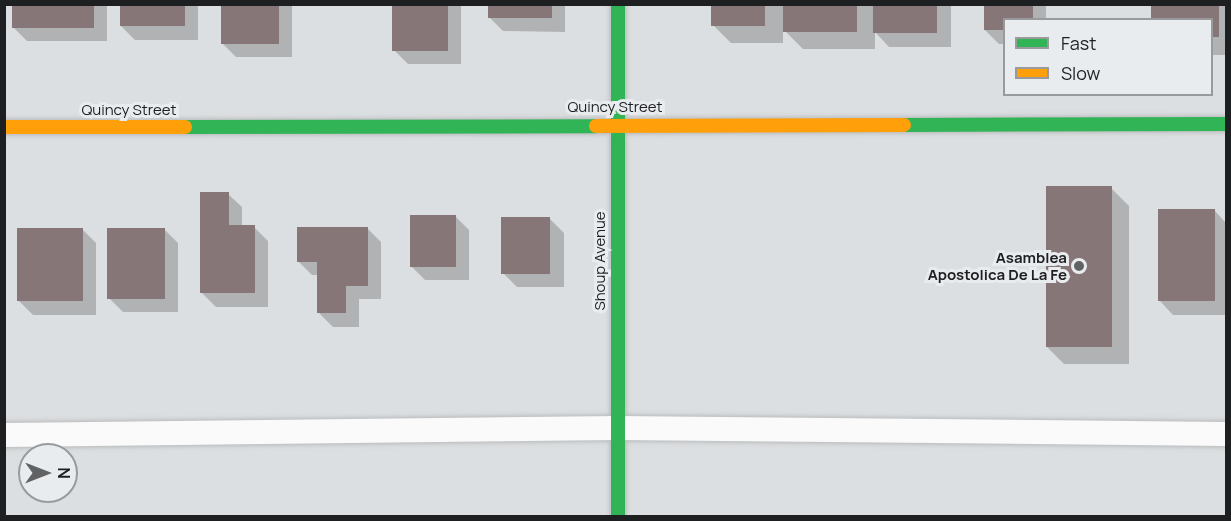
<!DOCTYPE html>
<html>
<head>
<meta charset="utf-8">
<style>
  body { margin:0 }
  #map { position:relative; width:1231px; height:521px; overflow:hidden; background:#dcdfe1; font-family:Manrope,sans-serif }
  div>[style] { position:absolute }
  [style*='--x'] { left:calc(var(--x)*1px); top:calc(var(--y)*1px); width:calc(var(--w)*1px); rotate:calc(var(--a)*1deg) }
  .shadow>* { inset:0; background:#0003 }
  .building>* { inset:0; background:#877677; transform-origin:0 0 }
  .roads { filter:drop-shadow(0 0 2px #babcbe) drop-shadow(0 0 2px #babcbe) }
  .lane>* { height:24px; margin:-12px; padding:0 12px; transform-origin:12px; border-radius:12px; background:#fafafa }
  .fast>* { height:14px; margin:-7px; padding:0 7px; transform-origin:7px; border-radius:7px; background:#30b455 }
  .slow>* { height:14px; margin:-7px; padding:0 7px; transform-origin:7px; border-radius:7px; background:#ff9f0a }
  .dots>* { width:16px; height:16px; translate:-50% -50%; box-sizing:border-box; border:3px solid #e9ecef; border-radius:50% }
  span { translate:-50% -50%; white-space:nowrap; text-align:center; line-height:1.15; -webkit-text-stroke:6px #e9ecef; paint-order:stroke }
  .street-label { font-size:15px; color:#1e1f20 }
  .poi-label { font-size:15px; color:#1e1f20; font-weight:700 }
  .right { translate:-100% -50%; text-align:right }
  .frame { position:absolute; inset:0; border:6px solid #1e1f20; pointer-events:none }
  .legend { position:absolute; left:1003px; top:18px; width:210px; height:78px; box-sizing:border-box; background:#e9ecef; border:2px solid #989a9c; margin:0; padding:8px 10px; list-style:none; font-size:18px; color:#1e1f20 }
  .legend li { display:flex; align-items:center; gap:12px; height:30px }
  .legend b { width:30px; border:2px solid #989a9c }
  .north { position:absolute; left:18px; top:443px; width:60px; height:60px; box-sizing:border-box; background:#e9ecef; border:2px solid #989a9c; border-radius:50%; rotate:90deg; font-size:16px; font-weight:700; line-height:24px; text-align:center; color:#1e1f20 }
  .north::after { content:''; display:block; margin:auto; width:21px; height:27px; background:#606264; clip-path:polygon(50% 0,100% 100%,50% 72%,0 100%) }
</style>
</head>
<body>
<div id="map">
  <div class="shadow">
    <i style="clip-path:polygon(13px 4px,107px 4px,107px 41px,27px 41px,13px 27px)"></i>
    <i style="clip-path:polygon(121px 4px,198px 4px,198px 40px,135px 40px,121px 26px)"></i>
    <i style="clip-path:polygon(222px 4px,292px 4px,292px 57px,236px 57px,222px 43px)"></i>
    <i style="clip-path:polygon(394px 4px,461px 4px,461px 64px,408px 64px,394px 50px)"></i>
    <i style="clip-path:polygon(489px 4px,565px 4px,565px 32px,503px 31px,489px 17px)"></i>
    <i style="clip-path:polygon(712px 4px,951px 4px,951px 47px,889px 47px,875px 32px,875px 49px,803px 49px,783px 29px,783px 43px,731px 43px,713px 25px)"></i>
    <i style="clip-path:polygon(985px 4px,1046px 4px,1046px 20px,1004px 20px,1004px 44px,999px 44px,985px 30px)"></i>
    <i style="clip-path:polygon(1153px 4px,1226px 4px,1226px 55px,1212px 55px,1212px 20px)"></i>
    <i style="clip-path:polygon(1111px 188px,1129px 206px,1129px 364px,1064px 364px,1046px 346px)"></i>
    <i style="clip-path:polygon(228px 194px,242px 207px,242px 227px,254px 227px,268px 241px,268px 307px,216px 307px,202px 293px)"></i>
    <i style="clip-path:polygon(1215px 211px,1226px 223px,1226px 315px,1173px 315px,1160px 301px)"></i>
    <i style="clip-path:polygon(455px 216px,469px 230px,469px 280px,425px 280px,411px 266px)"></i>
    <i style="clip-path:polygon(550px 219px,564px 233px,564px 287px,517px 287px,503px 273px)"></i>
    <i style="clip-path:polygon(367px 228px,381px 242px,381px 299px,359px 299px,359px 327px,333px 327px,319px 313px,319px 275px,312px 275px,298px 261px)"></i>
    <i style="clip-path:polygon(82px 229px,96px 243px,96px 315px,33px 315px,19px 301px)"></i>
    <i style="clip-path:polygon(164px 229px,178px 243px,178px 312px,123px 312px,109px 298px)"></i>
  </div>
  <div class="building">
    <i style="left:12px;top:4px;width:82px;height:24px"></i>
    <i style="left:120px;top:4px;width:65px;height:22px"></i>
    <i style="left:221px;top:4px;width:58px;height:40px"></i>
    <i style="left:392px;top:4px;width:56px;height:47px"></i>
    <i style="left:488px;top:4px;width:64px;height:14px"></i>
    <i style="left:711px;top:4px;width:54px;height:22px"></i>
    <i style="left:783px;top:4px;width:74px;height:28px"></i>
    <i style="left:873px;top:4px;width:64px;height:29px"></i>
    <i style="clip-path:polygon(984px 4px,1033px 4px,1033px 20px,1004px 20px,1004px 30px,984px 30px)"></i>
    <i style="clip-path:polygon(1151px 4px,1219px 4px,1219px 37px,1212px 37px,1212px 20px,1151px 20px)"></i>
    <i style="left:1046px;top:186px;width:66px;height:161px"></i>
    <i style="clip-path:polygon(200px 192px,229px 192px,229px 225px,255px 225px,255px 293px,200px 293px)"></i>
    <i style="left:1158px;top:209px;width:57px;height:92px"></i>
    <i style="left:410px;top:215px;width:46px;height:52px"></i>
    <i style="left:501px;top:217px;width:49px;height:57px"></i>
    <i style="clip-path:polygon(297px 227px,368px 227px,368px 286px,346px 286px,346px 313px,317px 313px,317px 262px,297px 262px)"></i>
    <i style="left:17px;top:228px;width:66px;height:73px"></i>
    <i style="left:107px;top:228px;width:58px;height:71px"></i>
  </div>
  <div class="roads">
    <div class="lane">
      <i style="--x:4;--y:435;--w:613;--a:-0.65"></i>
      <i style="--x:617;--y:428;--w:609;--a:0.56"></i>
    </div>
    <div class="fast">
      <i style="--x:618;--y:4;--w:512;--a:90"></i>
      <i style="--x:904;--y:125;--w:322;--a:-0.2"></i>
      <i style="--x:185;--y:127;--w:411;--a:-0.1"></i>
    </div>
    <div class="slow">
      <i style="--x:596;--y:126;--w:308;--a:-0.2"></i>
      <i style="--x:4;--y:127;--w:181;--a:0"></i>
    </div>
  </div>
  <div class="dots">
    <i style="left:1079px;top:266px;background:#606264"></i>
  </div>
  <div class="street-label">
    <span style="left:615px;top:107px">Quincy Street</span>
    <span style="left:129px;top:110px">Quincy Street</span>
    <span style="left:600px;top:261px;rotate:-90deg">Shoup Avenue</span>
  </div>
  <div class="poi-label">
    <span class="right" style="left:1067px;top:266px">Asamblea<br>Apostolica De La Fe</span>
  </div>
  <div class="frame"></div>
  <ul class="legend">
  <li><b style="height:8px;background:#30b455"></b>Fast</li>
  <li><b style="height:8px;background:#ff9f0a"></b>Slow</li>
  </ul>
  <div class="north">N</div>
</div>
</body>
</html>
